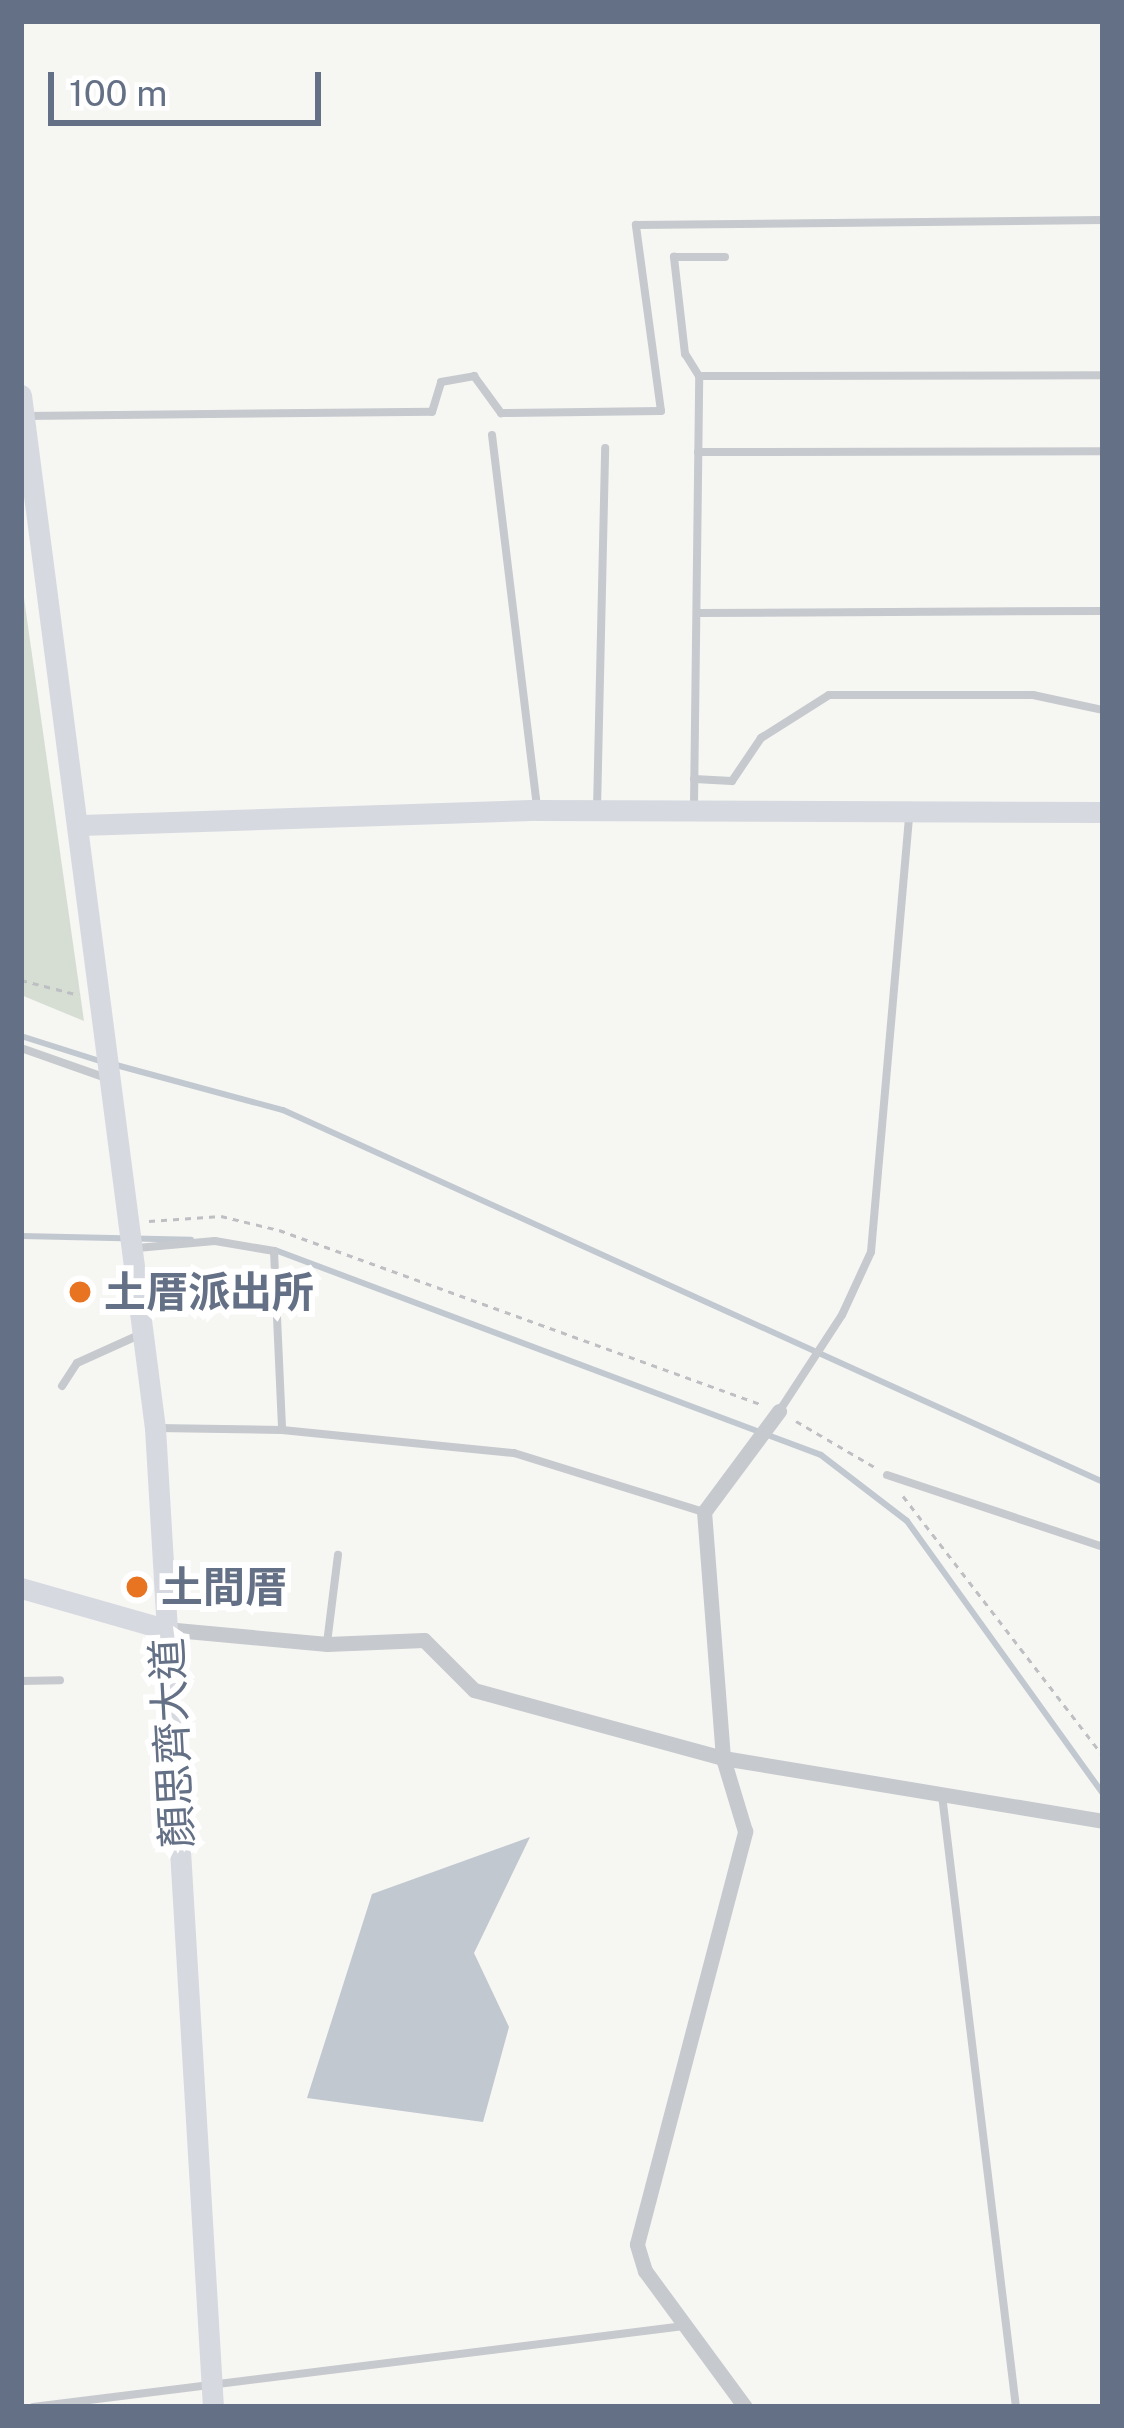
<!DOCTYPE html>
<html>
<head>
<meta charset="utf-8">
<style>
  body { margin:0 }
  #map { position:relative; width:1124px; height:2428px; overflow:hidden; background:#f6f6f3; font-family:"Public Sans","Noto Sans TC",sans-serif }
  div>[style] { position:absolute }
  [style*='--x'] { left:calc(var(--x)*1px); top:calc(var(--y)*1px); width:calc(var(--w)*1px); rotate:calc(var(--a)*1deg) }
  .green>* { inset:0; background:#d6ded4 }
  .water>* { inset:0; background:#c1c8cf }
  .stream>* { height:6px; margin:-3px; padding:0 3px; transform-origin:3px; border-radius:3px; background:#c1c8cf }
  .path>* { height:3px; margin-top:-1.5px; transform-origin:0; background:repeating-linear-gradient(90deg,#bdbfc2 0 6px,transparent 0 12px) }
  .lane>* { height:8px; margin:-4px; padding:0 4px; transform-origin:4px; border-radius:4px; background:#c6c9cd }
  .street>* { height:15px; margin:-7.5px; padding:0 7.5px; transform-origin:7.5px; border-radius:7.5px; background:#c6c9cd }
  .secondary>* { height:21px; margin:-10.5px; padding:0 10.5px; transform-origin:10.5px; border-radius:10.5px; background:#d6d9df }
  .dots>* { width:33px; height:33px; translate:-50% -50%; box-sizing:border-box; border:6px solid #fff; border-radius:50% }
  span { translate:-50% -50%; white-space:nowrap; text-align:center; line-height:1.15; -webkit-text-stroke:12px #fff; paint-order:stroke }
  .poi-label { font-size:42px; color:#647085; font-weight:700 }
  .left { translate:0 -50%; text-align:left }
  .street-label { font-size:42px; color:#647085 }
  .frame { position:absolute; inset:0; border:24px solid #647085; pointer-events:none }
  .scale { position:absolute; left:48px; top:72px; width:273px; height:54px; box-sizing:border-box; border:6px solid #647085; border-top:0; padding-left:15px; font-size:36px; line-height:42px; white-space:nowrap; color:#647085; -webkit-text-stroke:9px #fff; paint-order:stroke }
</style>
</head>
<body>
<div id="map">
  <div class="green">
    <i style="clip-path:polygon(21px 577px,84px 1021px,21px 995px)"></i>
  </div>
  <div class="water">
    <i style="clip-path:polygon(530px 1837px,474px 1953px,509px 2027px,483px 2122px,307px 2098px,372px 1894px)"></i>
  </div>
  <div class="stream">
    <i style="--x:21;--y:1036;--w:86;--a:17.6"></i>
    <i style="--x:116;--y:1065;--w:173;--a:15.1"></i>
    <i style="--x:283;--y:1110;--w:900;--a:24.4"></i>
    <i style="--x:21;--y:1236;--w:170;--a:1.3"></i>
    <i style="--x:275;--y:1250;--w:583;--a:20.58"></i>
    <i style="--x:821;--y:1455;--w:108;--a:37.5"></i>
    <i style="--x:907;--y:1521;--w:336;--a:54.3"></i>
  </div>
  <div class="path">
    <i style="--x:21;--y:980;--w:60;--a:14.5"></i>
    <i style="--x:149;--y:1221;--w:72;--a:-4"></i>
    <i style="--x:221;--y:1216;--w:60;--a:13.6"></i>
    <i style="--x:279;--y:1230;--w:512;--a:19.89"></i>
    <i style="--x:796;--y:1421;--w:93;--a:30.4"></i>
    <i style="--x:903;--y:1496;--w:328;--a:52.4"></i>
  </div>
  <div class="lane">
    <i style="--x:699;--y:376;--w:26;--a:-122"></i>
    <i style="--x:685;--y:354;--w:98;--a:-96.5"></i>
    <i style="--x:674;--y:257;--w:51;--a:0"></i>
    <i style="--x:25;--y:416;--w:407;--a:-0.6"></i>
    <i style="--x:432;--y:412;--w:31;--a:-73"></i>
    <i style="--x:441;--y:382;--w:34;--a:-10"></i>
    <i style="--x:474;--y:376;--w:46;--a:53.9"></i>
    <i style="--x:501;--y:413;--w:160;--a:-0.7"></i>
    <i style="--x:661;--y:411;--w:188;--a:-97.7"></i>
    <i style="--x:636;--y:225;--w:467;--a:-0.6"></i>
    <i style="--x:492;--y:435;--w:377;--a:83.1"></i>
    <i style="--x:698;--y:452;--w:405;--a:-0.1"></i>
    <i style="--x:698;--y:613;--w:405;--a:-0.3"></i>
    <i style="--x:694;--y:779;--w:38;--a:3"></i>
    <i style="--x:732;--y:781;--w:52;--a:-56"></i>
    <i style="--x:761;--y:738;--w:80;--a:-32.3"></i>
    <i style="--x:829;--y:695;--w:204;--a:0"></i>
    <i style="--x:1033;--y:695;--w:72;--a:12.1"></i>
    <i style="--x:694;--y:805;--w:429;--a:-89.3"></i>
    <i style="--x:699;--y:376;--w:404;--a:-0.1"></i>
    <i style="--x:597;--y:809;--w:361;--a:-88.7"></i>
    <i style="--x:21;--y:1048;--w:90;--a:19.4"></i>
    <i style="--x:137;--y:1248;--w:78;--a:-5.1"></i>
    <i style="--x:215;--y:1241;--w:60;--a:9.6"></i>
    <i style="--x:274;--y:1251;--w:179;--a:87.4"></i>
    <i style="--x:62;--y:1386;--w:27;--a:-57"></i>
    <i style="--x:77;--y:1363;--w:68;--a:-24.3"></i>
    <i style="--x:780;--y:1410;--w:113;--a:-56.9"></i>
    <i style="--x:842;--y:1315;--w:69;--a:-65.3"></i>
    <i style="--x:871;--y:1252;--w:438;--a:-85"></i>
    <i style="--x:157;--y:1428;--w:125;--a:0.9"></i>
    <i style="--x:282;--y:1430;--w:233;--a:5.7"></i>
    <i style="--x:514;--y:1453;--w:199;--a:17.3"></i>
    <i style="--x:887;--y:1475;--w:228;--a:18.4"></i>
    <i style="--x:327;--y:1643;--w:89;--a:-82.9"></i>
    <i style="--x:21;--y:1681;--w:39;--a:-1"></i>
    <i style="--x:942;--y:1795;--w:616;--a:83.11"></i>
    <i style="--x:33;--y:2407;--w:656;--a:-7.09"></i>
  </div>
  <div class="street">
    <i style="--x:165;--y:1629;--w:163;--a:5.3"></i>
    <i style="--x:327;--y:1644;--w:97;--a:-2.4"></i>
    <i style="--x:424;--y:1640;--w:71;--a:45"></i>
    <i style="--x:474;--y:1690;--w:258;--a:15.3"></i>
    <i style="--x:723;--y:1758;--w:385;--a:9.4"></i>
    <i style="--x:745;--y:2407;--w:169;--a:-126.3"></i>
    <i style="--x:645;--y:2271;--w:28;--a:-107"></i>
    <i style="--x:637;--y:2244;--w:427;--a:-75.3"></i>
    <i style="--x:745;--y:1831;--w:76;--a:-106.8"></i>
    <i style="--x:723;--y:1758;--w:247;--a:-94.4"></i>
    <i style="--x:704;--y:1512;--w:126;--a:-53.4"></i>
  </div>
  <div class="secondary">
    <i style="--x:21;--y:395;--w:1042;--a:82.61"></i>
    <i style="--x:155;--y:1428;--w:981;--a:86.61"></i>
    <i style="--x:81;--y:825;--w:457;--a:-1.9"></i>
    <i style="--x:538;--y:810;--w:565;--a:0.2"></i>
    <i style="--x:21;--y:1588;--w:150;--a:15.9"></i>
  </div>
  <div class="dots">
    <i style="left:80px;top:1292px;background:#e87421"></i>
    <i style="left:137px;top:1587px;background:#e87421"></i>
  </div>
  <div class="poi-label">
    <span class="left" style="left:104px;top:1292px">土厝派出所</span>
    <span class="left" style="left:161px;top:1587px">土間厝</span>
  </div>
  <div class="street-label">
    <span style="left:172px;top:1743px;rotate:-93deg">顏思齊大道</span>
  </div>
  <div class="frame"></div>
  <div class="scale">100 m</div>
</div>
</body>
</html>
